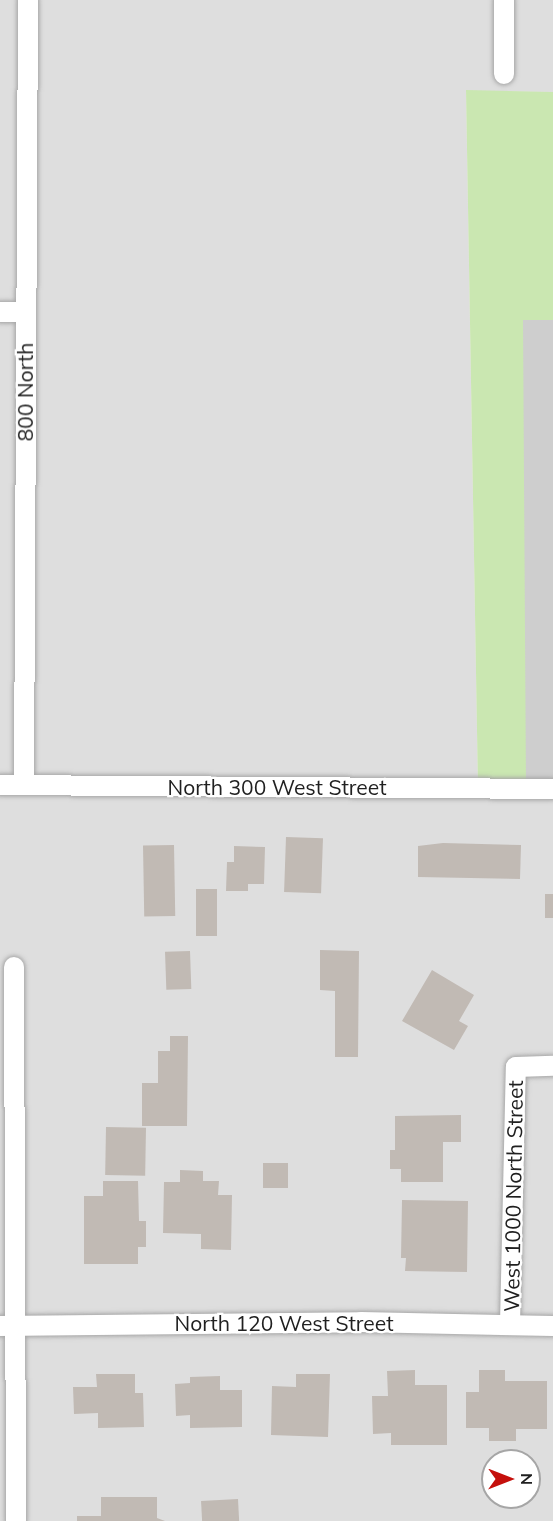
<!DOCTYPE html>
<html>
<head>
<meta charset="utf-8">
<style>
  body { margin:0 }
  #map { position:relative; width:553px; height:1521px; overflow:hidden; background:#f0eee8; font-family:Mulish,sans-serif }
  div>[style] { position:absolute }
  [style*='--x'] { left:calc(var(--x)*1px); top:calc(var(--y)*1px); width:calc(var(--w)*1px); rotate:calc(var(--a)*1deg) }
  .residential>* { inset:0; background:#dedede }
  .religious>* { inset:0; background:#cecece; transform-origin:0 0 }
  .grass>* { inset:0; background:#cae7b1 }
  .building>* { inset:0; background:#c1bab4; transform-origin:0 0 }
  .roads { filter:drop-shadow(0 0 2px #a7a7a7) drop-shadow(0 0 2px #a7a7a7) }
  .minor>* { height:20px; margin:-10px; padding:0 10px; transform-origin:10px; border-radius:10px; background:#fff }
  span { translate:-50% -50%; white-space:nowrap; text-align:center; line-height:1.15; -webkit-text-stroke:4.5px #fff; paint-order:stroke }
  .street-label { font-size:21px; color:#202020 }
  .north { position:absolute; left:481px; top:1449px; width:60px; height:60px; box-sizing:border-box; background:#fff; border:2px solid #a6a6a6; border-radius:50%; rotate:90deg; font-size:16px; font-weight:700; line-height:24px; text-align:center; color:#202020 }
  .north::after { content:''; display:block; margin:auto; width:21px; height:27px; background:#c5100c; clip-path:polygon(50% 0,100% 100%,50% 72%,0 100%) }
</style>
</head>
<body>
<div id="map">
  <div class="residential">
    <i style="clip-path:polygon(evenodd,0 0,553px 0,553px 92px,466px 91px,478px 788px,553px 789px,553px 1521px,0 1521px,0 0,493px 1461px,529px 1461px,529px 1497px,493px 1497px,493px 1461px)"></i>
  </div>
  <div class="religious">
    <i style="left:523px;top:320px;width:30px;height:468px"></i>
  </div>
  <div class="grass">
    <i style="clip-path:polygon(466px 90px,553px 92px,553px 320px,523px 320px,526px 788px,478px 788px)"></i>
  </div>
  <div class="building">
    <i style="left:286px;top:837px;width:37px;height:55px;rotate:2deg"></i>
    <i style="clip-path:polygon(443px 843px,521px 845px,520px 879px,418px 877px,418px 846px)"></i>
    <i style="left:174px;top:845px;width:71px;height:31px;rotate:89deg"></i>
    <i style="clip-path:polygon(234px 846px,265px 847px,264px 884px,248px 884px,248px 891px,226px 891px,227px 862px,234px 862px)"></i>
    <i style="left:196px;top:889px;width:21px;height:47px"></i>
    <i style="left:545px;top:894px;width:8px;height:24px"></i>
    <i style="clip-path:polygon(320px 950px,359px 951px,358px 1057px,335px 1057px,335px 991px,320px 990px)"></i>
    <i style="left:190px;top:951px;width:38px;height:25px;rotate:88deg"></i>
    <i style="clip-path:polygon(432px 970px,474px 995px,459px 1021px,468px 1026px,454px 1050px,402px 1021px)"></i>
    <i style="clip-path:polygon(170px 1036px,188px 1036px,187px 1126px,142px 1126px,142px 1083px,158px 1083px,158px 1051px,170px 1051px)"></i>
    <i style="clip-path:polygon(461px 1115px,461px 1142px,443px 1142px,443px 1182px,401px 1182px,401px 1169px,390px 1169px,390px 1150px,395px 1150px,395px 1116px)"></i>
    <i style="left:106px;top:1127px;width:40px;height:48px;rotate:1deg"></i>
    <i style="left:263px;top:1163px;width:25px;height:25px"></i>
    <i style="clip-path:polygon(180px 1170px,203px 1171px,203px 1181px,219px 1181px,218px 1195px,232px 1195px,231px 1250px,201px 1249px,201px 1234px,163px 1233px,164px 1182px,180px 1182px)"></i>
    <i style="clip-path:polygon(103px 1181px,138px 1181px,139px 1221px,146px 1221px,146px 1247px,138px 1247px,138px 1264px,84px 1264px,84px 1196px,103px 1196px)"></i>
    <i style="clip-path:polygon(402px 1200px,468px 1201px,467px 1272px,405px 1271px,406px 1258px,401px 1258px)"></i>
    <i style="clip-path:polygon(415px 1370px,415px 1385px,447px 1385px,447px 1445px,391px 1445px,391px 1433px,373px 1434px,372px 1396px,388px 1396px,387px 1371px)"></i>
    <i style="clip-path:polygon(479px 1370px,505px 1370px,505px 1381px,547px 1381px,547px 1429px,516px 1429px,516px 1441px,489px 1441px,489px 1428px,466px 1428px,466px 1392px,479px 1392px)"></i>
    <i style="clip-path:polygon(96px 1374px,135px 1374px,135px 1393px,143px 1393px,144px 1427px,98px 1428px,98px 1413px,74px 1414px,73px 1387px,97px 1387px)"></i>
    <i style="clip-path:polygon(296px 1374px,330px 1374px,328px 1437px,271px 1435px,272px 1386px,296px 1387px)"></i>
    <i style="clip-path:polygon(220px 1376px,220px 1390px,242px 1390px,242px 1427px,190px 1428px,190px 1415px,176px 1416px,175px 1384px,190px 1383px,190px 1377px)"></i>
    <i style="clip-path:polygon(101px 1497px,157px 1497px,157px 1518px,165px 1521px,77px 1521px,77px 1516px,101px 1516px)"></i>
    <i style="left:238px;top:1499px;width:22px;height:37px;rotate:87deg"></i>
  </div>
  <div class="roads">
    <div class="minor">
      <i style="--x:504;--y:0;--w:74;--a:90"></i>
      <i style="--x:0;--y:312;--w:25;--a:0"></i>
      <i style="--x:0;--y:785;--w:553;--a:0.41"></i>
      <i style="--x:24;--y:785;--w:785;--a:-89.71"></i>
      <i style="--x:14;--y:967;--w:554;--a:89.79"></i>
      <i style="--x:510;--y:1324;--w:257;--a:-88.7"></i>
      <i style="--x:516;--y:1067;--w:37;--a:-2"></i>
      <i style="--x:0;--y:1326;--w:361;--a:-0.6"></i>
      <i style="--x:361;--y:1322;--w:192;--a:1.2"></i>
    </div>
  </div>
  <div class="street-label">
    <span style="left:25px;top:392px;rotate:-90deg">800 North</span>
    <span style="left:277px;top:787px">North 300 West Street</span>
    <span style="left:513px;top:1196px;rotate:-89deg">West 1000 North Street</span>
    <span style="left:284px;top:1323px">North 120 West Street</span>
  </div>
  <div class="north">N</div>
</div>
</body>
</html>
